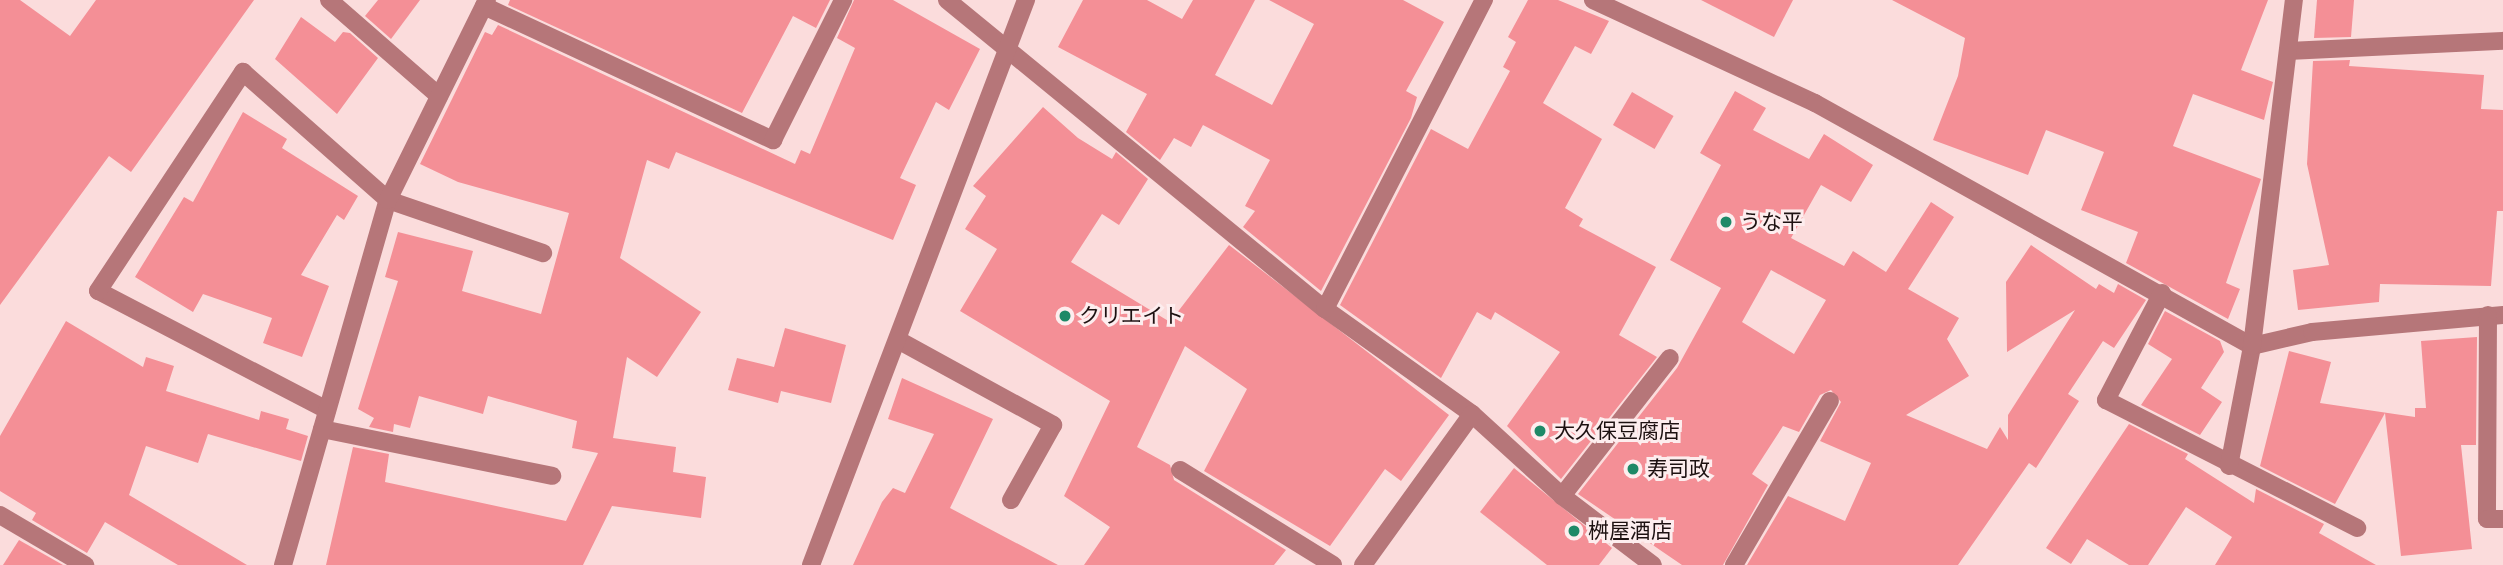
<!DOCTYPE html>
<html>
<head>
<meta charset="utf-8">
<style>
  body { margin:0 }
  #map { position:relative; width:2503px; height:565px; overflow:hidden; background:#fbdcdc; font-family:"Fira Sans","Noto Sans JP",sans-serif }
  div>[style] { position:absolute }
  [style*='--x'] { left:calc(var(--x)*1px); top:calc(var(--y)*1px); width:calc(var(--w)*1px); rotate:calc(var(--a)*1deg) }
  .building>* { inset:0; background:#f48f96; transform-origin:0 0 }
  .service>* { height:18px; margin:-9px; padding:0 9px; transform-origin:9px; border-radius:9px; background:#b67679 }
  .minor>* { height:18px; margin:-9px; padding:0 9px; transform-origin:9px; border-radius:9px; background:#b67679 }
  .dots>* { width:19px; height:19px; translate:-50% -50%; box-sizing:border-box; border:4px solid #fdedee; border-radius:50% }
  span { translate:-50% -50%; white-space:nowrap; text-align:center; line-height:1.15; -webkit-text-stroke:6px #fdedee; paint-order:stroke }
  .poi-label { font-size:21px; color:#1d1111 }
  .left { translate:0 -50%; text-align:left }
</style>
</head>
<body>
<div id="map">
  <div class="building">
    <i style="clip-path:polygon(0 0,20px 0,70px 36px,96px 0,254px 0,131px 172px,109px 156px,0 305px)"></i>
    <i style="clip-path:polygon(378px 0,420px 0,391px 39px,365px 16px)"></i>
    <i style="clip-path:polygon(510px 0,830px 0,816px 28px,793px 16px,742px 113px,508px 5px)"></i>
    <i style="clip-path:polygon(854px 0,893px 0,980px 49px,949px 110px,936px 102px,900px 178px,916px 185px,893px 240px,676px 152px,669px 169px,647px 160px,620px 258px,701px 312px,657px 377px,627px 357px,613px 438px,676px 447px,673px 472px,706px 477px,701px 518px,612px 506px,583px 565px,326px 565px,353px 447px,389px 454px,385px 482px,566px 521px,598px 453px,572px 448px,577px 421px,488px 396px,483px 414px,419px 396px,410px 428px,394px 424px,393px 432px,369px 427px,374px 418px,358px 409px,398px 281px,385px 277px,398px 232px,473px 251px,462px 291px,541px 314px,569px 213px,458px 182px,420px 164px,485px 32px,492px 35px,498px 25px,795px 164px,801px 150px,810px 154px,855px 48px,837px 38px)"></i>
    <i style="clip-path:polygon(1083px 0,1147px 0,1182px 19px,1193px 0,1255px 0,1215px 75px,1272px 105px,1314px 24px,1269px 0,1403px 0,1444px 22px,1406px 91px,1417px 97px,1411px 118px,1321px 291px,1243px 227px,1255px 211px,1245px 206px,1270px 160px,1203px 125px,1191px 147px,1174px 138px,1160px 160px,1126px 132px,1147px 94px,1058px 47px)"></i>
    <i style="clip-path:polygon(1528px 0,1558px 0,1609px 21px,1591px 54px,1575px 46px,1543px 103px,1602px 139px,1565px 208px,1583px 219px,1579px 226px,1656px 267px,1619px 335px,1657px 357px,1561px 479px,1507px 426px,1560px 352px,1495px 312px,1491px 320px,1477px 312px,1441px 378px,1340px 305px,1431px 129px,1468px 149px,1510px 71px,1503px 67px,1516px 42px,1508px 37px)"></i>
    <i style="clip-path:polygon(1701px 0,1793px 0,1774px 37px)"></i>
    <i style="clip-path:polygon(1892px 0,2268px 0,2241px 70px,2273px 82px,2264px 120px,2193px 94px,2173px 146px,2261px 179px,2226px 283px,2240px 289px,2228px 319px,2126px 263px,2138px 232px,2081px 210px,2104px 152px,2046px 130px,2028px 175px,1933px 140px,1958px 76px,1965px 38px)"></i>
    <i style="clip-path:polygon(2317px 0,2354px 0,2351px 37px,2314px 38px)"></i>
    <i style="clip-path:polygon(301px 17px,335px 42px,343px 32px,350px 33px,378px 58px,337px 114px,275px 59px)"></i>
    <i style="clip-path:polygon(2350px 60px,2349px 66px,2484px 75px,2481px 109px,2503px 110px,2503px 211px,2497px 211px,2491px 286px,2380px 284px,2379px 302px,2298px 310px,2293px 270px,2329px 265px,2307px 164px,2313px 61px)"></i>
    <i style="clip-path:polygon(evenodd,1735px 91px,1766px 108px,1753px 130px,1809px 159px,1824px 134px,1873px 165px,1851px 202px,1821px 185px,1791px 238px,1844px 266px,1853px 251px,1886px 272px,1931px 202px,1954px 217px,1908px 289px,1959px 318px,1947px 339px,1969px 376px,1906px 415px,1987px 449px,2000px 427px,2008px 440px,2008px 415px,2075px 310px,2007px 352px,2006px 282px,2031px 245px,2096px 289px,2099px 284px,2114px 293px,2118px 284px,2146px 300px,2114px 348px,2103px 341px,2068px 394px,2079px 401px,2036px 468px,2029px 463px,1958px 565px,1747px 565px,1788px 496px,1845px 521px,1871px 463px,1820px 441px,1841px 402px,1831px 390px,1820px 395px,1799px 432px,1783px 426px,1752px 474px,1768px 485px,1723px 565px,1682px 565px,1578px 494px,1677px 368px,1721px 288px,1670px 260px,1721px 165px,1700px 153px,1735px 91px,1771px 270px,1826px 300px,1794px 354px,1742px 322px,1771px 270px)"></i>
    <i style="left:1632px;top:92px;width:48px;height:38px;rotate:30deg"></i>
    <i style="clip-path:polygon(1043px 107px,1078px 138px,1112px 159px,1116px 152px,1148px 179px,1119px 225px,1102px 214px,1071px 262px,1170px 322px,1229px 245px,1449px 415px,1401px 481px,1385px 469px,1330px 546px,1204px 471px,1247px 389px,1185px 346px,1137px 447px,1170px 465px,1174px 480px,1286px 550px,1274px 565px,1084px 565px,1110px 527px,1064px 496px,1110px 401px,960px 311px,997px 249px,965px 229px,986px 196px,973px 186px)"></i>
    <i style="clip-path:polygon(243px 112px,287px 139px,282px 148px,358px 196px,344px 220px,337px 215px,301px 275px,329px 286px,302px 357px,263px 343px,272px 318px,203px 294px,193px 312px,135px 277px,184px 197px,193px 202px)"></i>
    <i style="clip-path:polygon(2165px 311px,2220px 341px,2224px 352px,2201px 388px,2222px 402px,2200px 435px,2141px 405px,2172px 359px,2148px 344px)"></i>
    <i style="clip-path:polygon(66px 321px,143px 367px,146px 357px,174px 366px,166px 391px,259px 420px,261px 411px,289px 419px,286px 429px,308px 436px,301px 461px,208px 434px,198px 463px,146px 446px,129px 495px,247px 565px,178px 565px,105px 522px,87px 553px,32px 520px,36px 513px,0 491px,0 436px)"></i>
    <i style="clip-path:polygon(785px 328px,846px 345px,831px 403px,781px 391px,778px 403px,728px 390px,737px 358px,774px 367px)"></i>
    <i style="clip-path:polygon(2477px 337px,2476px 445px,2461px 445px,2472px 549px,2401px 556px,2385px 413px,2335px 504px,2260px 466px,2289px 351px,2331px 362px,2320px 403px,2415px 417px,2415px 408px,2426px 408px,2421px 341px)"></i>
    <i style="clip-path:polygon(902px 378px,993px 419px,950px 508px,1058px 565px,853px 565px,882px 502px,893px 488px,905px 493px,934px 434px,888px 419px)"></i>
    <i style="clip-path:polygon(2129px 424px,2188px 454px,2185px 459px,2254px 503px,2256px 489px,2324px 524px,2319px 533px,2376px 565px,2215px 565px,2232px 537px,2186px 507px,2148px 565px,2129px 565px,2087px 539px,2071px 564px,2046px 548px)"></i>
    <i style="clip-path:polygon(1514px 468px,1612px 548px,1599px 565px,1547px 565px,1480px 512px)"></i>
    <i style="clip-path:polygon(19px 540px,63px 565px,3px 565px)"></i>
  </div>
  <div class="service">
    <i style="--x:329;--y:0;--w:146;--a:41.1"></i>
    <i style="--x:484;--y:6;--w:319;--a:24.9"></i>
    <i style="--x:773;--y:140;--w:157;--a:-63.4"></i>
    <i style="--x:2288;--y:51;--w:215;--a:-2.7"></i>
    <i style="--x:388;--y:200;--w:164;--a:18.9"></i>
    <i style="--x:898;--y:340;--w:177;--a:28.7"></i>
    <i style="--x:1053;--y:425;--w:86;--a:119.2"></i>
    <i style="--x:322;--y:429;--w:235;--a:11.5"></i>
    <i style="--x:1180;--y:470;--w:180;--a:31.8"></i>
    <i style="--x:1562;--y:496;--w:175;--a:-52"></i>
  </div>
  <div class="minor">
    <i style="--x:947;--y:0;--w:488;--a:39.3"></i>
    <i style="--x:1325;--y:309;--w:181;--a:35.5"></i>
    <i style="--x:1472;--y:414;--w:122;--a:42.3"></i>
    <i style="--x:1562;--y:496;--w:114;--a:37.2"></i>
    <i style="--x:1593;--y:0;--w:245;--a:24.9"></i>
    <i style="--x:1815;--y:103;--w:500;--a:29.08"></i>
    <i style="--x:2252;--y:346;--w:62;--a:-13.1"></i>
    <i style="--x:2312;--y:332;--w:192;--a:-5.1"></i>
    <i style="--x:2162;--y:293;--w:121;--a:117.6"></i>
    <i style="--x:2106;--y:400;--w:282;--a:27"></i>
    <i style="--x:1325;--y:309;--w:348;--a:-62.8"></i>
    <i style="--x:2488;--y:315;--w:204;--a:90.3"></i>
    <i style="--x:2487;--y:519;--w:16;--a:0"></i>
    <i style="--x:327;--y:410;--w:258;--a:-152.5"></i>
    <i style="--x:98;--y:291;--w:263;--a:-56.5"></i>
    <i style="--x:243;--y:72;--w:193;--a:41.4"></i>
    <i style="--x:2229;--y:466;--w:122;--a:-79.1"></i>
    <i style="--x:2252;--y:346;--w:349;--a:-83.1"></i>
    <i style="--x:0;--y:515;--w:99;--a:30.5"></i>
    <i style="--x:283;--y:565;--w:380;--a:-74"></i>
    <i style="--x:388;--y:200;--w:223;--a:-63.7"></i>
    <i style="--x:811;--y:565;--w:605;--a:-69.17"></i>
    <i style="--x:1363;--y:565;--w:186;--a:-54.2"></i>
    <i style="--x:1734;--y:565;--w:190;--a:-59.7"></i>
  </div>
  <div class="dots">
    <i style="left:1726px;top:222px;background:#1e8967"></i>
    <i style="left:1065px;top:316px;background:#1e8967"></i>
    <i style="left:1540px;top:431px;background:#1e8967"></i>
    <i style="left:1633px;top:469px;background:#1e8967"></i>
    <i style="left:1574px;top:531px;background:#1e8967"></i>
  </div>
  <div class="poi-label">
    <span class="left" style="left:1740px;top:222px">うな平</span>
    <span class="left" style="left:1079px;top:316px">クリエイト</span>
    <span class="left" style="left:1554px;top:431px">大久保豆腐店</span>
    <span class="left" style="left:1647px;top:469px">寿司政</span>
    <span class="left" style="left:1588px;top:531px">桝屋酒店</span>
  </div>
</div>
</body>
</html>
